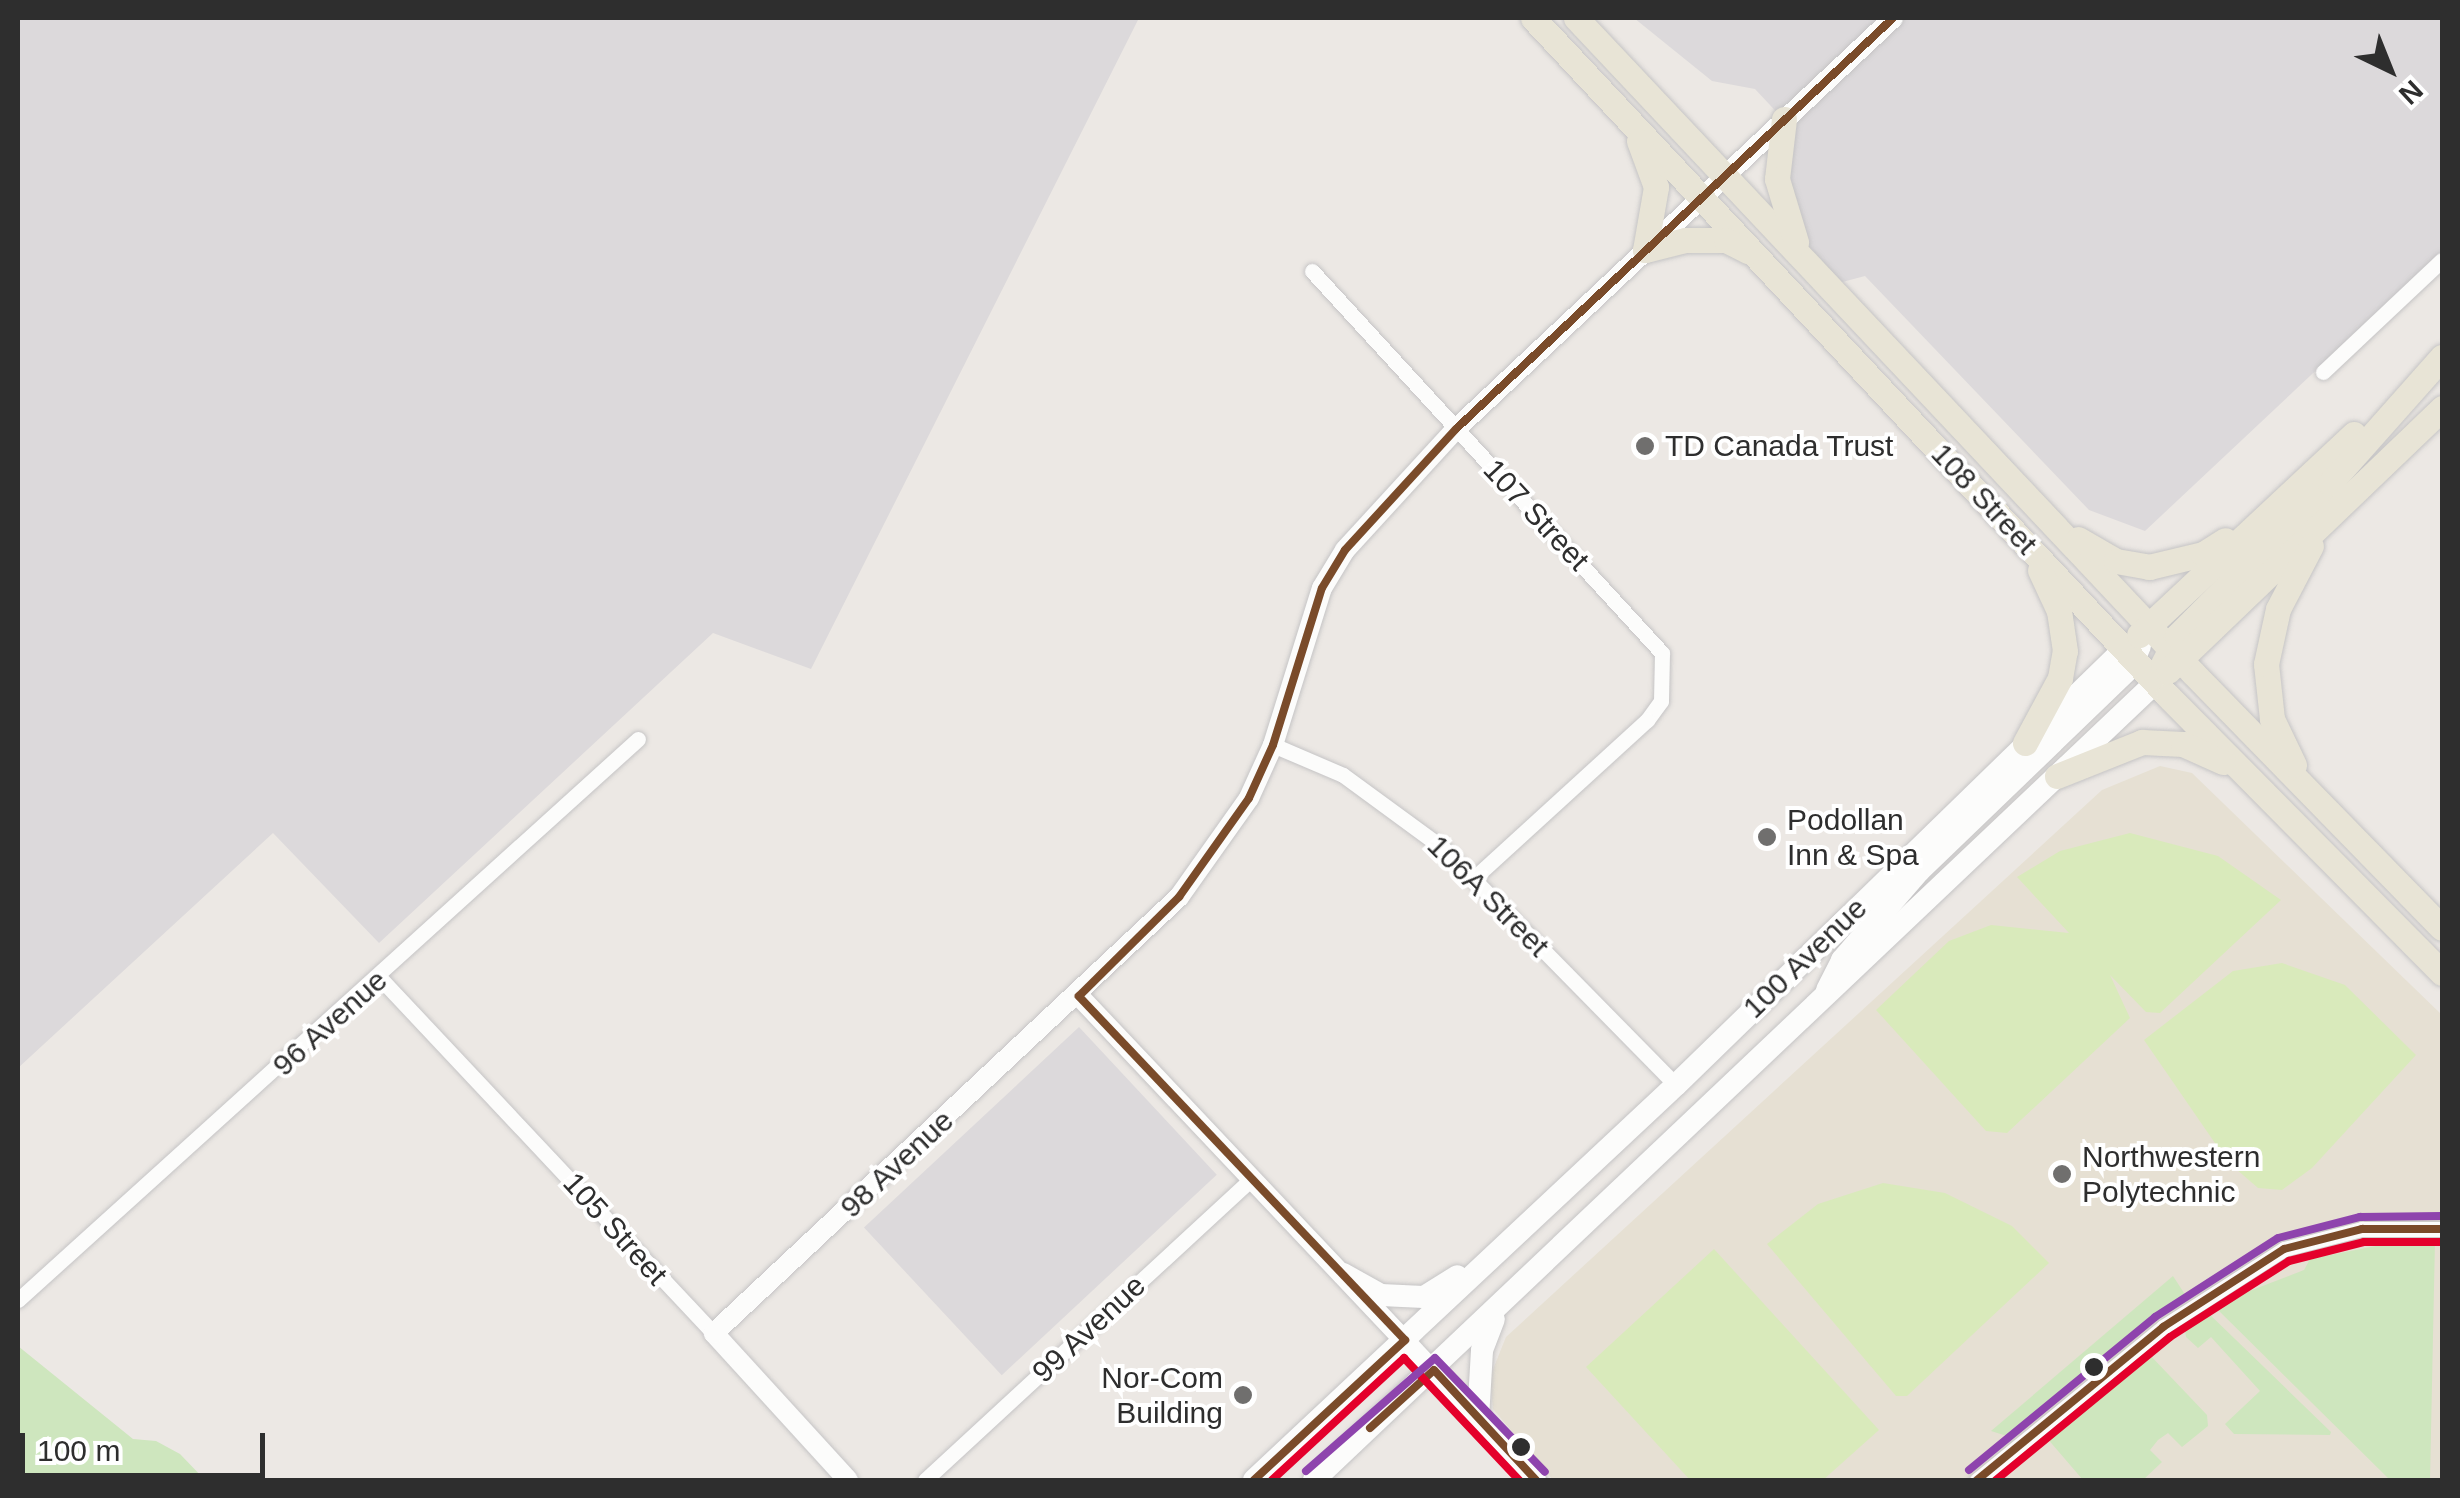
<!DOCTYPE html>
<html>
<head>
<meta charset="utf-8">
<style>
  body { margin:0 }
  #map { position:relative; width:2460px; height:1498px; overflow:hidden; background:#ece8e4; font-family:Arial,sans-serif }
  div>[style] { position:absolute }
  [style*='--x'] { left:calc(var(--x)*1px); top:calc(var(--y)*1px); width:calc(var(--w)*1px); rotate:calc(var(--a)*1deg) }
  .industrial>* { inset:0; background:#dcd9db; transform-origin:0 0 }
  .education>* { inset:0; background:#e6e0d3 }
  .green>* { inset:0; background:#cee6be }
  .pitch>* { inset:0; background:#d9eabb }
  .roads { filter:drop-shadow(0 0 2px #c5c4c5) drop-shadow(0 0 2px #c5c4c5) }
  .minor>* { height:15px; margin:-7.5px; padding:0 7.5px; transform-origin:7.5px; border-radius:7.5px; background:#fcfcfb }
  .tertiary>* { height:20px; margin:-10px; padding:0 10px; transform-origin:10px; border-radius:10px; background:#fcfcfb }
  .secondary>* { height:22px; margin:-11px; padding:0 11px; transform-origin:11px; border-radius:11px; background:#fcfcfb }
  .primary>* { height:25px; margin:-12.5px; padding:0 12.5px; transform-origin:12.5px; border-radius:12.5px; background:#e8e4d6 }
  .bus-1>* { height:8px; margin:-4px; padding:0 4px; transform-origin:4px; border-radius:4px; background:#7a4b2a }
  .bus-2>* { height:8px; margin:-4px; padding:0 4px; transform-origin:4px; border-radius:4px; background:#e4002b }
  .bus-3>* { height:8px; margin:-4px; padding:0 4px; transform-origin:4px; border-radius:4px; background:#8e44ad }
  .dots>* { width:28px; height:28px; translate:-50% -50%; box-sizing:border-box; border:5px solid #fff; border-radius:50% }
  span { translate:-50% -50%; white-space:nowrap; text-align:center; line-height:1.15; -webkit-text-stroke:8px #fff; paint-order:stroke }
  .poi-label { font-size:30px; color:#2e2e2e }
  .left { translate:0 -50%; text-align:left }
  .right { translate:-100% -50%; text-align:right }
  .street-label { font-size:30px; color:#2e2e2e }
  .frame { position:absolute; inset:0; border:20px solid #2e2e2e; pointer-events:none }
  .north { position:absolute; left:2340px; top:20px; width:100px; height:100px; -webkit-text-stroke:8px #fff; paint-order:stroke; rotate:137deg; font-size:28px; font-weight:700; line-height:40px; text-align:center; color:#2e2e2e }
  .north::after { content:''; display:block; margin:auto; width:35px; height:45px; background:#2e2e2e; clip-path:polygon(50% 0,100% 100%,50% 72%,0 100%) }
  .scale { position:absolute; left:20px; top:1433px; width:245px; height:45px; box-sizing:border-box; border:5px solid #2e2e2e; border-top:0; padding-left:12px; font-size:30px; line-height:35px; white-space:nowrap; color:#2e2e2e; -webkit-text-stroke:8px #fff; paint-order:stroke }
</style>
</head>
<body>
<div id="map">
  <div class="industrial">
    <i style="clip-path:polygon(18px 18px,1139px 18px,811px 669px,713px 633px,379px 943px,273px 833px,18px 1068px)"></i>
    <i style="clip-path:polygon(1634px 18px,2442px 18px,2442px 252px,2145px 531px,2089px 510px,1865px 276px,1831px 285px,1781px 201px,1783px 119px,1755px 89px,1712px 81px)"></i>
    <i style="left:1079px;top:1027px;width:202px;height:294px;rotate:47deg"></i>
  </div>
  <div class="education">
    <i style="clip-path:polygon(2160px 766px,2192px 773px,2442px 1015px,2442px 1480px,1553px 1480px,1493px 1409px,1490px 1377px,1506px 1337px,2102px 790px)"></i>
  </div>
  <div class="green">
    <i style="clip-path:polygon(2435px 1241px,2430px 1480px,2390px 1480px,2213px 1305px,2304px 1270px,2310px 1259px,2396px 1242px)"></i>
    <i style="clip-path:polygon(2173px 1276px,2186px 1296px,2010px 1437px,1991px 1431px)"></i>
    <i style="clip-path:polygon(2205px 1310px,2331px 1432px,2330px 1435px,2234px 1434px,2225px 1424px,2260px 1391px,2211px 1337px,2198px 1348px,2186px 1337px,2184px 1324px)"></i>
    <i style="clip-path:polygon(18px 1346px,133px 1439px,156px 1441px,180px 1454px,205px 1480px,18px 1480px)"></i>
    <i style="clip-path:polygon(2148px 1353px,2207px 1415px,2208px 1426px,2182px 1447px,2168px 1433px,2158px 1440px,2150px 1450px,2162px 1462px,2143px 1480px,2083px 1480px,2046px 1437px)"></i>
  </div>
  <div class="pitch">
    <i style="clip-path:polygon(2130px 833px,2218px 856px,2281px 900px,2160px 1013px,2146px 1012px,2110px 975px,2130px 1018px,2007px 1133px,1986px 1131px,1876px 1010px,1949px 941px,1991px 925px,2069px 933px,2017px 877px,2060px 851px)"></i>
    <i style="clip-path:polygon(2282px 963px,2345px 985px,2416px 1055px,2312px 1168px,2282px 1190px,2258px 1188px,2228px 1162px,2144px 1040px,2233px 971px)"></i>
    <i style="clip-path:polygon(1883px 1183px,1945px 1193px,2012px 1226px,2049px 1263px,1907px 1396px,1896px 1396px,1767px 1244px,1818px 1204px)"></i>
    <i style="clip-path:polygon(1714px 1249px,1879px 1430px,1823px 1480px,1690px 1480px,1586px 1367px)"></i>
  </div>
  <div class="roads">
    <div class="minor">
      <i style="--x:1312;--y:271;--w:518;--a:47.5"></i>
      <i style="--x:1662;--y:653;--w:48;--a:91.2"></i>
      <i style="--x:1661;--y:701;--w:24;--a:126"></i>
      <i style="--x:1647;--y:720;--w:236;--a:137.6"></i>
      <i style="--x:2323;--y:372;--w:163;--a:-43.3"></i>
      <i style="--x:1273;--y:745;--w:76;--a:23.2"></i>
      <i style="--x:1343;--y:775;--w:125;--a:36.2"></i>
      <i style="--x:1444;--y:849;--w:331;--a:45.5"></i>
      <i style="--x:381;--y:979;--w:486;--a:46.8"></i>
      <i style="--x:18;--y:1300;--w:836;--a:-42.14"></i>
      <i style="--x:925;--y:1480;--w:445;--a:-42.7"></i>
      <i style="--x:1977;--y:1480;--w:241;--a:-39.4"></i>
      <i style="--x:2163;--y:1327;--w:144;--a:-32.8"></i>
      <i style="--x:2284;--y:1249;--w:81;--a:-14.4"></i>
      <i style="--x:2362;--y:1229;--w:80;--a:0"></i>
    </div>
    <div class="tertiary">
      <i style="--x:1079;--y:996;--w:666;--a:46.64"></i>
      <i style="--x:848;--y:1480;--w:199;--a:-132.4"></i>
      <i style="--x:714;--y:1333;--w:637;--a:-43.16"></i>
      <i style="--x:1179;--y:897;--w:121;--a:-54.7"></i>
      <i style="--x:1249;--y:798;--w:58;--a:-65.6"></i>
      <i style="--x:1273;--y:745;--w:164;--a:-72.7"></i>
      <i style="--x:1322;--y:588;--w:44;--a:-58.8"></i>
      <i style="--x:1345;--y:550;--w:164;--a:-47.5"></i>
      <i style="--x:1456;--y:429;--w:600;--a:-43.24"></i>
    </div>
    <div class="secondary">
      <i style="--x:1827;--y:990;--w:34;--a:-63"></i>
      <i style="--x:1842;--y:960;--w:118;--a:-49.1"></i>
      <i style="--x:1919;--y:871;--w:294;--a:-43.9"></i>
      <i style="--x:2131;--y:667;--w:23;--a:-67"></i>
      <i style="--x:1343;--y:1274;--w:43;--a:28.9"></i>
      <i style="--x:1381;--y:1295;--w:43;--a:2.7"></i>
      <i style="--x:1424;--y:1297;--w:39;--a:-32"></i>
      <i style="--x:1478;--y:1418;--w:68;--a:-86.6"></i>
      <i style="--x:1482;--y:1350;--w:33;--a:-69"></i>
      <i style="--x:1254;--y:1480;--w:578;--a:-43.11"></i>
      <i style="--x:1676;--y:1085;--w:625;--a:-44.22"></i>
      <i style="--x:1314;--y:1480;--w:1160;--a:-43.46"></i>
    </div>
    <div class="primary">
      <i style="--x:1533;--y:18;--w:929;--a:46.88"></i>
      <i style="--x:2168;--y:696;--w:390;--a:45.3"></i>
      <i style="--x:1576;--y:18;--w:900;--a:46.71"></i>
      <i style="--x:2193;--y:673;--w:356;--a:45.7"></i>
      <i style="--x:1784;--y:119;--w:60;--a:96.7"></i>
      <i style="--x:1777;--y:179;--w:66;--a:73.2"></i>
      <i style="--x:1639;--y:141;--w:49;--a:69.7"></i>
      <i style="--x:1656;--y:187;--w:64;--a:99.9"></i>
      <i style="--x:1645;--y:250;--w:41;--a:-14"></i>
      <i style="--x:1685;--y:240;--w:41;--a:0"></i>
      <i style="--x:1726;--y:240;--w:25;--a:27"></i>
      <i style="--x:2078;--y:539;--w:44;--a:30.1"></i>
      <i style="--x:2116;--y:561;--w:34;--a:10"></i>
      <i style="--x:2149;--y:567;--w:56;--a:-13.5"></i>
      <i style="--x:2203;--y:554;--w:26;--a:-32"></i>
      <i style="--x:2139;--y:635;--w:294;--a:-43.1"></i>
      <i style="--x:2163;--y:664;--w:31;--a:-63"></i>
      <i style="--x:2177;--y:636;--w:216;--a:-45"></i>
      <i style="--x:2330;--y:483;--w:169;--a:-48.4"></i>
      <i style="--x:2168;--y:671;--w:380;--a:-43.8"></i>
      <i style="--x:2025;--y:743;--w:74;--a:-61.7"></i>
      <i style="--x:2060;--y:678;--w:27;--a:-80"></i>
      <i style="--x:2065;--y:651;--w:40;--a:-98.5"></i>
      <i style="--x:2059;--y:611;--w:45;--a:-114.9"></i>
      <i style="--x:2294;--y:765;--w:51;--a:-115.6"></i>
      <i style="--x:2272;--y:719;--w:55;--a:-96.2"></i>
      <i style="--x:2266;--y:664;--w:56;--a:-77.7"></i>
      <i style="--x:2278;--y:609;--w:71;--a:-62.4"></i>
      <i style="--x:2057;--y:776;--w:92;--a:-21.8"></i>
      <i style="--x:2142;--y:742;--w:41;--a:2.8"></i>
      <i style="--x:2183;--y:744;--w:44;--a:24.2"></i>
    </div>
  </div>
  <div class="bus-1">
    <i style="--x:1370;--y:1428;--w:86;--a:-42.2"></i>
    <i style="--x:1434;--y:1370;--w:150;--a:47.2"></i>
    <i style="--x:1254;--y:1480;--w:206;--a:-42.8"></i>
    <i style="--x:1405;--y:1340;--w:474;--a:-133.5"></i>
    <i style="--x:1079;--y:996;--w:141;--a:-44.7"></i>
    <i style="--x:1179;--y:897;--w:121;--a:-54.7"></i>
    <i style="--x:1249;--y:798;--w:58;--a:-65.6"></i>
    <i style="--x:1273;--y:745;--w:164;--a:-72.7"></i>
    <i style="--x:1322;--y:588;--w:44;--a:-58.8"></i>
    <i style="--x:1345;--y:550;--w:164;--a:-47.5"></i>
    <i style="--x:1456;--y:429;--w:600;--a:-43.24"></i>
    <i style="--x:1977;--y:1480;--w:241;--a:-39.4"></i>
    <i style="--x:2163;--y:1327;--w:144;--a:-32.8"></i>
    <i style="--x:2284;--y:1249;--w:81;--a:-14.4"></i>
    <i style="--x:2362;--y:1229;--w:80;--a:0"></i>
  </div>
  <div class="bus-2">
    <i style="--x:1272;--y:1480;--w:180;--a:-42.7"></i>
    <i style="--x:1404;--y:1358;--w:168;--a:46.7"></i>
    <i style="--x:1996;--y:1480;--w:225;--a:-39.4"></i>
    <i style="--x:2170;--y:1337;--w:141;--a:-32.6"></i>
    <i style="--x:2289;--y:1261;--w:77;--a:-14.2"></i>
    <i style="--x:2364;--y:1242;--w:78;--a:0"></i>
  </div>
  <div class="bus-3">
    <i style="--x:1969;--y:1470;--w:241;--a:-39.4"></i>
    <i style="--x:2155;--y:1317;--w:146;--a:-32.7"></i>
    <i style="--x:2278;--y:1238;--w:85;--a:-14.4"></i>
    <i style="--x:2360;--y:1217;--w:82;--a:-0.7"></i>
    <i style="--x:1306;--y:1471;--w:171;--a:-41.2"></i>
    <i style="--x:1435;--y:1358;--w:158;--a:46"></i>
  </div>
  <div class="dots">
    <i style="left:1645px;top:446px;background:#706f6e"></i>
    <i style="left:1767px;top:837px;background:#706f6e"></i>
    <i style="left:2062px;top:1174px;background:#706f6e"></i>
    <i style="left:2094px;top:1367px;background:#2e2e2e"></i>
    <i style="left:1243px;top:1395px;background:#706f6e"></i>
    <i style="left:1521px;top:1447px;background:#2e2e2e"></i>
  </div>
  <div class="poi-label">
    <span class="left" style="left:1665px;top:446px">TD Canada Trust</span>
    <span class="left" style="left:1787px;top:837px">Podollan<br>Inn &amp; Spa</span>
    <span class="left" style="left:2082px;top:1174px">Northwestern<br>Polytechnic</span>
    <span class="right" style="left:1223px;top:1395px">Nor-Com<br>Building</span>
  </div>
  <div class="street-label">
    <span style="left:1984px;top:499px;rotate:47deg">108 Street</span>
    <span style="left:1536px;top:515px;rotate:47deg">107 Street</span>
    <span style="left:1488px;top:896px;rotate:45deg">106A Street</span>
    <span style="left:1805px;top:958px;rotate:-44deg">100 Avenue</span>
    <span style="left:330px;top:1023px;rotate:-42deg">96 Avenue</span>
    <span style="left:897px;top:1164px;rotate:-43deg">98 Avenue</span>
    <span style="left:615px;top:1229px;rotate:48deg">105 Street</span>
    <span style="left:1089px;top:1329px;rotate:-43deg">99 Avenue</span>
  </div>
  <div class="frame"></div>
  <div class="north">N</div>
  <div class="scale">100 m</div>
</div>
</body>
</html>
